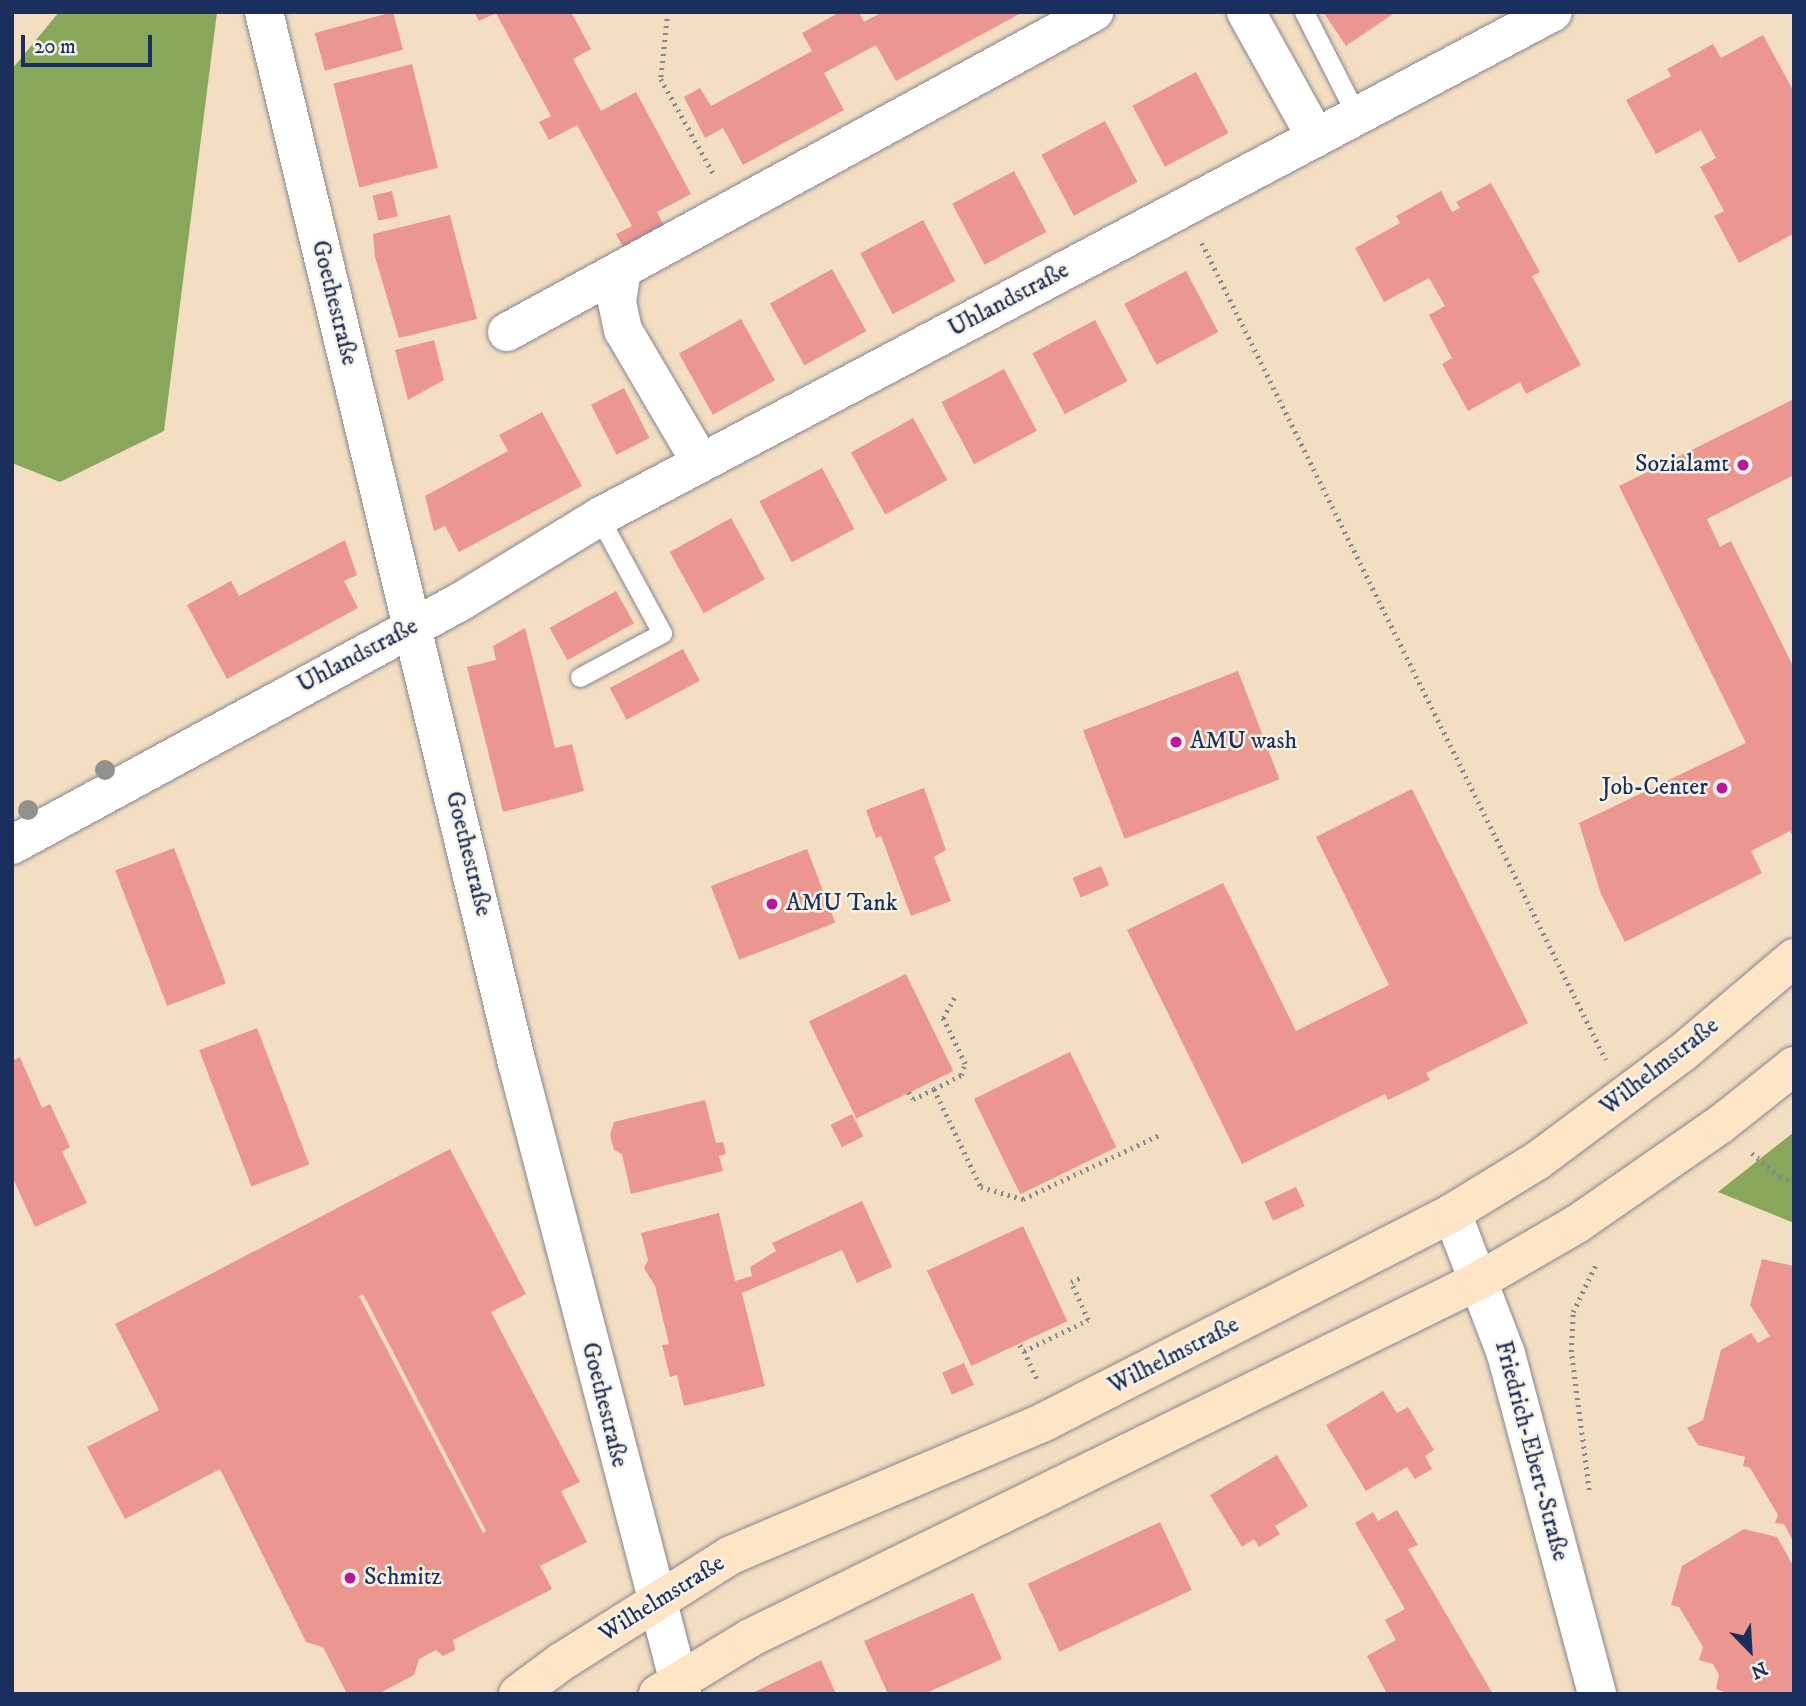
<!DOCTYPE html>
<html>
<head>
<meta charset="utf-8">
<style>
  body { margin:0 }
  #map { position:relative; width:1806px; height:1706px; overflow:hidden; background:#f3dec2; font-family:"IM FELL DW Pica",serif }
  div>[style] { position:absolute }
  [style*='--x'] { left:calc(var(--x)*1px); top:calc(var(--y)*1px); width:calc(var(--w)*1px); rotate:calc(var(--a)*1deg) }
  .forest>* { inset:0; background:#88a75a }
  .building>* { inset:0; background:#ec9690; transform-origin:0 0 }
  .path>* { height:4.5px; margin-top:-2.25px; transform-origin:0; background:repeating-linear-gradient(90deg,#878690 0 2px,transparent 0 7px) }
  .roads { filter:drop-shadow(0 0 2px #878690) drop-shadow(0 0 2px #878690) }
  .lane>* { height:19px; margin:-9.5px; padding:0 9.5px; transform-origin:9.5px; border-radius:9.5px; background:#fff }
  .street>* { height:38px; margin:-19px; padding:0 19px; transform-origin:19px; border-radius:19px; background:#fff }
  .secondary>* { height:38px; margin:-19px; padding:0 19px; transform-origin:19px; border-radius:19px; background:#fde5c5 }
  .trees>* { width:20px; height:20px; margin:-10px; border-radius:50%; background:#90928c }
  .dots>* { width:19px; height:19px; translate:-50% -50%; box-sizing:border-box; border:4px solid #f7f3e8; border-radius:50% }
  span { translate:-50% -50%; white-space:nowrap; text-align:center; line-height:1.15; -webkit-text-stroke:5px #f7f3e8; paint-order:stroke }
  .street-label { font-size:24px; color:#1b2f5e }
  .poi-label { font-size:24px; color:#1b2f5e }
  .right { translate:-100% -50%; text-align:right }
  .left { translate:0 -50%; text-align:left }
  .frame { position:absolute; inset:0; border:14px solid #1b2f5e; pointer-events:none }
  .north { position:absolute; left:1715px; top:1615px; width:70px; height:70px; -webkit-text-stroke:5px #f7f3e8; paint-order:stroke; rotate:156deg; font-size:19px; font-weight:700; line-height:28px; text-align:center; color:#1b2f5e }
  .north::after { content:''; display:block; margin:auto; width:24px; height:32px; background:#1b2f5e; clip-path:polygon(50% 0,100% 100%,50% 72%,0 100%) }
  .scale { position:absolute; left:21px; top:35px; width:131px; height:32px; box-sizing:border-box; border:4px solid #1b2f5e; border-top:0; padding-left:9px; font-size:21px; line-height:24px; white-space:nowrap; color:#1b2f5e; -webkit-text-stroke:5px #f7f3e8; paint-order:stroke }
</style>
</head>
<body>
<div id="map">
  <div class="forest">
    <i style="clip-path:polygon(59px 12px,217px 12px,164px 431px,60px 482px,12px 463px,12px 69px)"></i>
    <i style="clip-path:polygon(1794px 1132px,1794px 1223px,1718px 1192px)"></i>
  </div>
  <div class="building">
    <i style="left:393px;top:12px;width:39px;height:81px;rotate:75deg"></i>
    <i style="clip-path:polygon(474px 12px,571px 12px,591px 49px,573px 59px,601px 111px,636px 92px,691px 194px,657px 212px,666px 230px,625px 251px,616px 234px,632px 226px,577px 125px,549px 140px,539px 122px,551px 116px,496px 13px,479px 21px)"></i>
    <i style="clip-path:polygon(840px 12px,859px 12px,864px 22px,882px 12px,1023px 12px,896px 81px,876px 45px,824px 73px,844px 110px,743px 165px,723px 128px,705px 138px,684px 97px,700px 88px,711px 106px,812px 51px,802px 33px)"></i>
    <i style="clip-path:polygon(1323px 12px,1396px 12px,1346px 46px)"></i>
    <i style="clip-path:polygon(1763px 35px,1794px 92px,1794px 239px,1791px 235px,1739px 263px,1714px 216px,1724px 211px,1700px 167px,1716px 158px,1701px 130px,1656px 154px,1626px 100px,1671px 76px,1667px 69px,1713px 44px,1721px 58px)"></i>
    <i style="left:412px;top:64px;width:107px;height:81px;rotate:76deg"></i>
    <i style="left:1196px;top:72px;width:69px;height:72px;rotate:62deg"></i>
    <i style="left:1105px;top:121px;width:69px;height:72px;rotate:62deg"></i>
    <i style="left:1014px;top:171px;width:69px;height:70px;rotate:62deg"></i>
    <i style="clip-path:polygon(1491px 183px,1540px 272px,1532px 276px,1581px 365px,1526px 394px,1520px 382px,1468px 411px,1442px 364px,1452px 358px,1429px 315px,1445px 306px,1429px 278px,1384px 302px,1355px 248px,1400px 223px,1396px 216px,1441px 191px,1452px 212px,1460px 208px,1456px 202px)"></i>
    <i style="left:392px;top:191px;width:26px;height:20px;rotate:77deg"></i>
    <i style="clip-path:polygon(450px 215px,477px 319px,399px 338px,375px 257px,373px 234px)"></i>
    <i style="left:923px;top:220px;width:69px;height:71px;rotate:62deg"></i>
    <i style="left:832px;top:269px;width:71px;height:71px;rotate:61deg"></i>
    <i style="left:1186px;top:271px;width:69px;height:70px;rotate:62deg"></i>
    <i style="left:741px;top:319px;width:70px;height:71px;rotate:61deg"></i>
    <i style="left:1095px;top:320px;width:69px;height:71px;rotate:62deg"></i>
    <i style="clip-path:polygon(434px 340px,444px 380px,408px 400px,395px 350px)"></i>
    <i style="left:1004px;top:369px;width:70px;height:71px;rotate:62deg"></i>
    <i style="left:624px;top:388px;width:56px;height:37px;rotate:63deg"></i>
    <i style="clip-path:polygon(1794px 399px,1794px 475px,1707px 519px,1720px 547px,1731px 541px,1794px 668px,1794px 838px,1790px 831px,1751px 851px,1762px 873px,1625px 942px,1601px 894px,1579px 823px,1746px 743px,1619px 486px)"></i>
    <i style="clip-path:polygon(542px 412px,582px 486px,459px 552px,445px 526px,434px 531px,425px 496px,508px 451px,499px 435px)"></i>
    <i style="left:913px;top:418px;width:71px;height:71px;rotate:61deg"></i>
    <i style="left:822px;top:468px;width:69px;height:71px;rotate:62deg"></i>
    <i style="left:731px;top:518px;width:70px;height:70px;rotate:61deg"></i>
    <i style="clip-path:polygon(345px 540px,357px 575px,344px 581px,358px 608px,227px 679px,187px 605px,231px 581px,239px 596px)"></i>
    <i style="left:616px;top:591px;width:37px;height:76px;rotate:61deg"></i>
    <i style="clip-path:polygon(525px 628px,555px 748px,572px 744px,584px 791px,503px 812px,467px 667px,496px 660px,493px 646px)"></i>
    <i style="left:683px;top:649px;width:36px;height:83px;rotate:62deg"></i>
    <i style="left:1238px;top:671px;width:116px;height:166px;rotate:69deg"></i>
    <i style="clip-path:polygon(924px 788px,946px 850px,934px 857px,951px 901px,911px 916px,881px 836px,876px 838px,866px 810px)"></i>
    <i style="clip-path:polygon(1412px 789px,1528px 1023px,1426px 1073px,1430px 1080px,1388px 1100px,1385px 1094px,1242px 1164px,1127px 930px,1223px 883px,1296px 1031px,1389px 985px,1316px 837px)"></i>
    <i style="left:174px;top:848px;width:145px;height:63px;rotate:69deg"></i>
    <i style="left:807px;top:849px;width:79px;height:103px;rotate:69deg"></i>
    <i style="left:1101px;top:866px;width:21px;height:31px;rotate:67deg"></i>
    <i style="left:906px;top:974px;width:108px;height:108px;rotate:64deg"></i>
    <i style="left:257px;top:1028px;width:146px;height:62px;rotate:69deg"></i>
    <i style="left:1070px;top:1052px;width:106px;height:107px;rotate:64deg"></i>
    <i style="clip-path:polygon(20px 1057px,42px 1108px,50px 1104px,70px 1147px,62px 1152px,87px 1203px,35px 1227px,12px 1176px,12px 1061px)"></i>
    <i style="clip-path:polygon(705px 1100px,716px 1143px,723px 1142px,726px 1154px,719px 1156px,723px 1171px,631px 1194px,622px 1154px,614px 1150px,610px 1135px,614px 1122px)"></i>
    <i style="left:852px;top:1114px;width:25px;height:24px;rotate:63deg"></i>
    <i style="clip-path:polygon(evenodd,450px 1149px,526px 1294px,491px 1312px,580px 1482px,561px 1491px,587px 1542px,540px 1566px,552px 1589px,453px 1640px,455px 1650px,443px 1656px,436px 1650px,419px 1659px,414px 1675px,378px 1694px,347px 1694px,323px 1647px,306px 1642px,220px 1469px,125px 1519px,87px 1447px,159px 1410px,115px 1324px,450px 1149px,363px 1294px,486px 1531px,483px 1533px,359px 1296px,363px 1294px)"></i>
    <i style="left:1296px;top:1187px;width:21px;height:35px;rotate:65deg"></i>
    <i style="clip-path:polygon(862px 1201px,892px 1267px,857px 1283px,842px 1250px,742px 1293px,765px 1386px,684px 1406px,677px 1375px,670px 1377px,662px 1345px,669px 1344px,655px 1286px,644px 1268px,648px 1260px,641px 1233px,719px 1213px,735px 1281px,752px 1276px,750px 1267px,776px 1251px,772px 1243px)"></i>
    <i style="left:1023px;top:1226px;width:105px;height:106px;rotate:65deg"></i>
    <i style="clip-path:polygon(1762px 1259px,1794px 1266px,1794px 1543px,1784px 1524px,1775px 1523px,1778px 1515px,1750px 1468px,1743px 1466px,1745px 1457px,1698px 1445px,1687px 1428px,1703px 1420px,1721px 1350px,1751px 1333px,1758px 1343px,1770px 1336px,1750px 1305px)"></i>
    <i style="left:964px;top:1363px;width:24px;height:24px;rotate:66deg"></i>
    <i style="clip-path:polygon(1383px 1391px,1397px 1413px,1408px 1407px,1434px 1450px,1425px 1456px,1432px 1469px,1415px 1479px,1407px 1467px,1366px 1491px,1326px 1425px)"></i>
    <i style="clip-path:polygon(1277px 1455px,1308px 1506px,1275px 1526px,1280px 1534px,1259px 1547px,1254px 1539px,1242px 1547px,1210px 1495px)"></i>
    <i style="clip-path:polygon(1397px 1510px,1418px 1545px,1408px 1549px,1493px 1694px,1387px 1694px,1367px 1656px,1396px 1640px,1385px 1620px,1405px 1609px,1355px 1523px,1373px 1512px,1378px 1521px)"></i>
    <i style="left:1160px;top:1522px;width:75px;height:146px;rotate:65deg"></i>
    <i style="clip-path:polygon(1744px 1529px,1777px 1537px,1794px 1567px,1794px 1694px,1730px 1694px,1716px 1689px,1719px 1675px,1713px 1664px,1699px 1660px,1703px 1647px,1679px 1607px,1671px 1605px,1682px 1566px)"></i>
    <i style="clip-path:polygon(973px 1593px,1002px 1659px,924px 1694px,888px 1694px,864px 1641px)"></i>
    <i style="clip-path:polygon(821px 1660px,836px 1694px,750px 1694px)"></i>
  </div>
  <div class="path">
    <i style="--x:668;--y:12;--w:67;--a:96"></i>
    <i style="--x:661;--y:79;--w:107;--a:61"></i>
    <i style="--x:1202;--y:243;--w:911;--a:63.69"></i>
    <i style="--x:934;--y:1089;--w:30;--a:-27"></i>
    <i style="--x:961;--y:1075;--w:12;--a:-70"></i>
    <i style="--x:965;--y:1064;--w:51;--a:-115.6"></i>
    <i style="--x:943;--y:1018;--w:25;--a:-61"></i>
    <i style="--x:909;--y:1092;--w:8;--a:60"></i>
    <i style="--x:913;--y:1099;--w:23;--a:-25"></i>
    <i style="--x:934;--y:1089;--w:109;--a:64.4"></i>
    <i style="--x:981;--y:1187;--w:44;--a:15.9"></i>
    <i style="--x:1023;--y:1199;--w:153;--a:-25.1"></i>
    <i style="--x:1752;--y:1153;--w:37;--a:41"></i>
    <i style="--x:1780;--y:1177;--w:15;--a:16"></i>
    <i style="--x:1020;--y:1345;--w:7;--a:56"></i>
    <i style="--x:1024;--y:1351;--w:71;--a:-25.8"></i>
    <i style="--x:1088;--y:1320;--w:42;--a:-114.1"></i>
    <i style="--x:1071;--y:1282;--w:14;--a:-25"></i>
    <i style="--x:1024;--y:1351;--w:31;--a:65"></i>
    <i style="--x:1589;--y:1490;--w:139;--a:-97.4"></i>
    <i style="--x:1571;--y:1352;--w:40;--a:-87.1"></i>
    <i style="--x:1573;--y:1312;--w:53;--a:-64.4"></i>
  </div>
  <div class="roads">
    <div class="lane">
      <i style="--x:1304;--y:12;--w:117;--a:63"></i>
      <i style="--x:580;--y:677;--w:93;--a:-28.2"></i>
      <i style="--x:662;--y:633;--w:132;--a:-118.5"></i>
    </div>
    <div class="street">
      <i style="--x:264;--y:12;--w:1081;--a:76.47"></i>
      <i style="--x:517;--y:1063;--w:652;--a:75.35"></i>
      <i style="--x:1246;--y:12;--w:144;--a:60.9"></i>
      <i style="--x:622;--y:270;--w:32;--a:99"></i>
      <i style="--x:617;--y:302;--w:29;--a:78"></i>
      <i style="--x:623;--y:330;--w:154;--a:59.6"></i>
      <i style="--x:507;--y:332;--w:669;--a:-28.6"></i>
      <i style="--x:12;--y:845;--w:510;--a:-28.48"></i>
      <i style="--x:460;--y:602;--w:163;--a:-31.4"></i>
      <i style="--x:599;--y:517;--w:1079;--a:-27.89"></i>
      <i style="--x:1452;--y:1213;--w:151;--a:69"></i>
      <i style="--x:1506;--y:1354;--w:352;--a:75"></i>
    </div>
    <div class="secondary">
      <i style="--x:518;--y:1694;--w:54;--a:-36.7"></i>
      <i style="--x:561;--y:1662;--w:201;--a:-32.2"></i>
      <i style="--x:731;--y:1555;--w:342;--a:-23"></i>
      <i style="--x:1046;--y:1421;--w:456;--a:-27.1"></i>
      <i style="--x:1452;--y:1213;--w:100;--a:-31.5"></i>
      <i style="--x:1537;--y:1161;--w:181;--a:-36.7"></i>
      <i style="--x:1682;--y:1053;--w:147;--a:-40.3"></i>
      <i style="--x:658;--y:1694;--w:108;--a:-31.3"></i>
      <i style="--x:750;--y:1638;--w:813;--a:-26.12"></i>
      <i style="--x:1480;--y:1280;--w:112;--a:-30"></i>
      <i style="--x:1577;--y:1224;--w:175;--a:-34.8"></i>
      <i style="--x:1721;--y:1124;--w:93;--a:-38.5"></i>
    </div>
  </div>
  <div class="trees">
    <i style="left:105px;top:770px"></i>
    <i style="left:28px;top:810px"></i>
  </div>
  <div class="dots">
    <i style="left:1743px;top:465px;background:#b5179e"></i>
    <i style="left:1176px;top:742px;background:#b5179e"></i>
    <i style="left:1722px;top:788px;background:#b5179e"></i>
    <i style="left:772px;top:904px;background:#b5179e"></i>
    <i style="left:350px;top:1578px;background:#b5179e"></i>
  </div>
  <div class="street-label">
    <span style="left:1009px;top:300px;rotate:-28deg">Uhlandstraße</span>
    <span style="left:334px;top:303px;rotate:76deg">Goethestraße</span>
    <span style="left:358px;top:656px;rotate:-28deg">Uhlandstraße</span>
    <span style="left:468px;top:854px;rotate:76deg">Goethestraße</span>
    <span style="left:1660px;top:1067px;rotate:-38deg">Wilhelmstraße</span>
    <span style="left:1174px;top:1356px;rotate:-27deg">Wilhelmstraße</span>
    <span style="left:604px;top:1405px;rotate:76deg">Goethestraße</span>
    <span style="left:1531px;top:1451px;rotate:75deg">Friedrich-Ebert-Straße</span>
    <span style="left:662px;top:1599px;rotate:-32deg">Wilhelmstraße</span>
  </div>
  <div class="poi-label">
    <span class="right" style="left:1729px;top:465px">Sozialamt</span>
    <span class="left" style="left:1190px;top:742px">AMU wash</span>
    <span class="right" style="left:1708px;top:788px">Job-Center</span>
    <span class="left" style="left:786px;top:904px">AMU Tank</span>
    <span class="left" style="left:364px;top:1578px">Schmitz</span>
  </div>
  <div class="frame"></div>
  <div class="north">N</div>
  <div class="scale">20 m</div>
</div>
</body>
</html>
